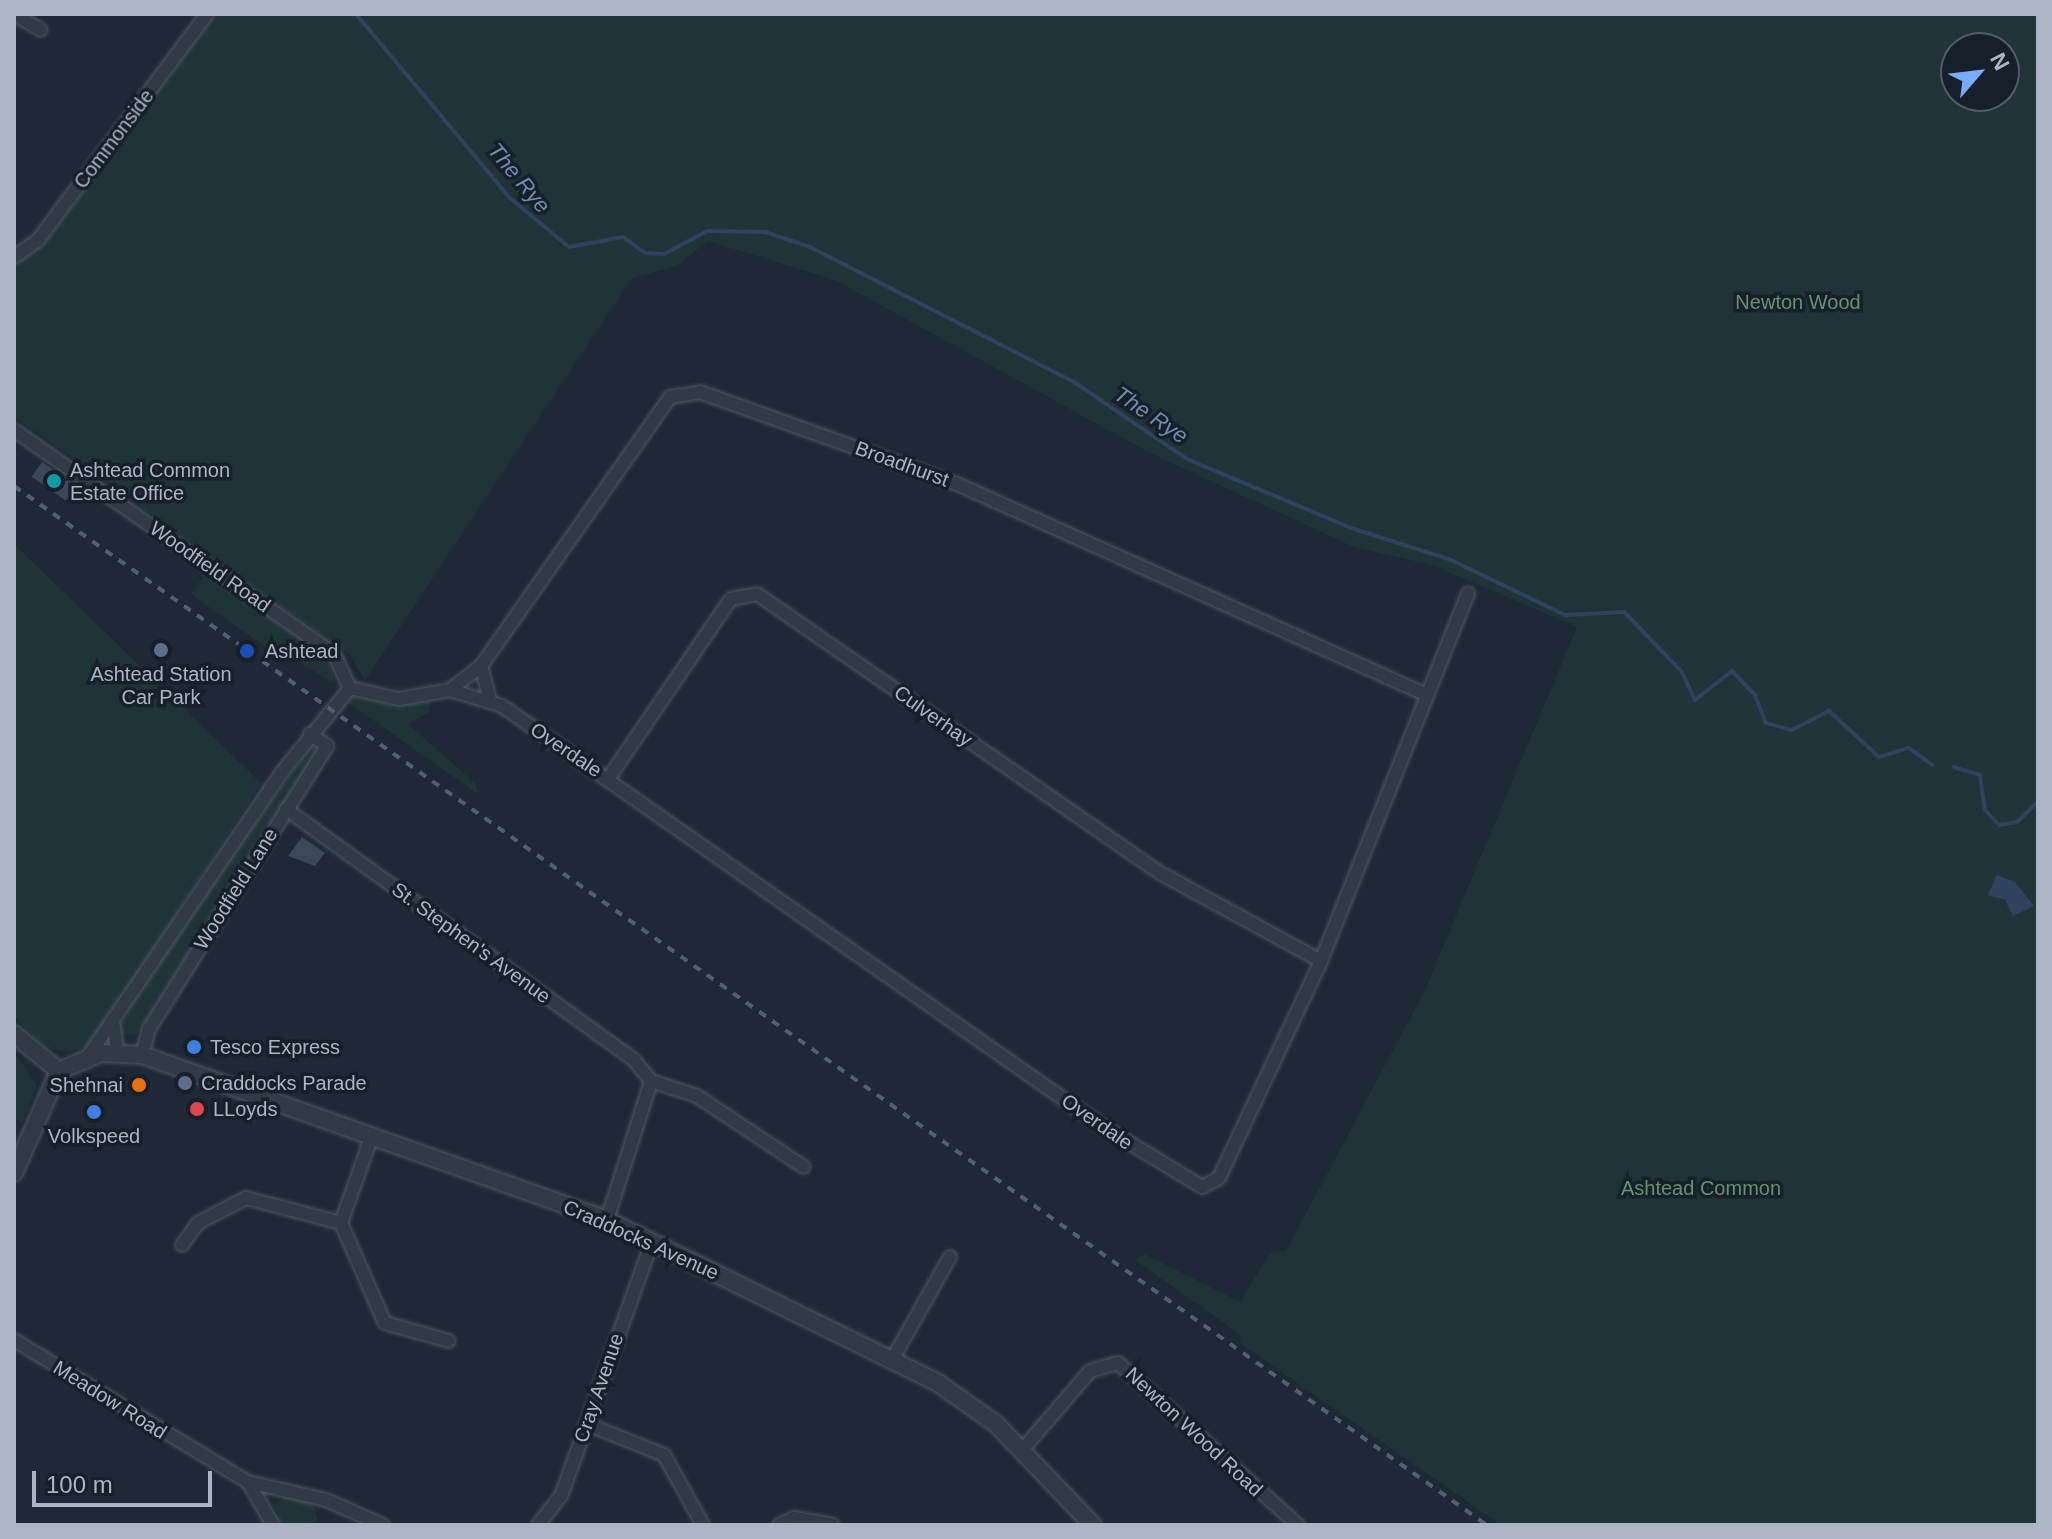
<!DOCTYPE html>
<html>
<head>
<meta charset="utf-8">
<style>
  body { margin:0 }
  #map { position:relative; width:2052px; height:1539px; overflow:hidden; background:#1e2836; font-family:Helvetica,sans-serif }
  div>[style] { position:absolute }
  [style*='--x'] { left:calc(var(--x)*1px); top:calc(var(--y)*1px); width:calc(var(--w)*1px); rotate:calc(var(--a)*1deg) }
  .green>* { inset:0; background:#203437 }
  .water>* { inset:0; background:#30435e }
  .stream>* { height:4px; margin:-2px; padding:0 2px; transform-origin:2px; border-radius:2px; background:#30435e }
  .building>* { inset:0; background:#3c4859; transform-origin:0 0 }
  .roads { filter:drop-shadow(0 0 2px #4f5865) drop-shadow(0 0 2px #4f5865) }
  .minor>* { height:12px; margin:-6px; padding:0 6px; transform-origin:6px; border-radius:6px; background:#313a46 }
  .tertiary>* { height:16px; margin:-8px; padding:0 8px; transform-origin:8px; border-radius:8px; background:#313a46 }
  .rail>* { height:4px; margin-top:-2px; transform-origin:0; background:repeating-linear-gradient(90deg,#535e6e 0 8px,transparent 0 16px) }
  .dots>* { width:22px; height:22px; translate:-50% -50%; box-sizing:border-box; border:4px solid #171f2a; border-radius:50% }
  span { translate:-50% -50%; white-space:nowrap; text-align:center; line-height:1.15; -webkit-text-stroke:7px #171f2a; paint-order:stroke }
  .street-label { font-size:20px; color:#abb5c4 }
  .park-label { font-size:20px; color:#63946e }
  .poi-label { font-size:20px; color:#abb5c4 }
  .left { translate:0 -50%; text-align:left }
  .right { translate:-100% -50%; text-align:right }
  .water-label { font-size:22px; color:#728cae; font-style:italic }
  .frame { position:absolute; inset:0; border:16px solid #abb5c4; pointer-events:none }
  .north { position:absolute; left:1940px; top:32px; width:80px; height:80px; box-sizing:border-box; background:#171f2a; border:2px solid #525b68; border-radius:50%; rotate:62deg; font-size:22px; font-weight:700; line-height:32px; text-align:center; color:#abb5c4 }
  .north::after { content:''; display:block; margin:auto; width:28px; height:36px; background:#79abfb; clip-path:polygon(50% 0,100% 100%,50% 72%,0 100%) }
  .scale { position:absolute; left:32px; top:1471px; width:180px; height:36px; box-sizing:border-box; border:4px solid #abb5c4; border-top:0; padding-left:10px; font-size:24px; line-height:28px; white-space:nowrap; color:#abb5c4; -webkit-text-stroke:6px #171f2a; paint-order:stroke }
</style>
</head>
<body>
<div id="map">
  <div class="green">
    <i style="clip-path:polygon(evenodd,216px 14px,2038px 14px,2038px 1525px,1501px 1525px,1240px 1343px,1241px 1335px,1135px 1260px,1144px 1254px,1240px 1302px,1270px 1253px,1286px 1251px,1425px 990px,1577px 627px,1432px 565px,1354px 547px,1152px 454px,835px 280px,708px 241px,676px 266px,632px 278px,365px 680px,350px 655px,14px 416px,14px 264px,51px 234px,216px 14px,1956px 48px,2004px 48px,2004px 96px,1956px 96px,1956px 48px)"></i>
    <i style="clip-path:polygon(14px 544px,261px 783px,99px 1032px,88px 1046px,68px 1052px,45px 1047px,14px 1017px)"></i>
    <i style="clip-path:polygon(207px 571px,320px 652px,334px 672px,333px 683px,285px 653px,281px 658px,191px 594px)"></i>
    <i style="clip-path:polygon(354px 694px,390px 705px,430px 701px,429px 712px,408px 724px,476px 784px,478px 794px,349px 703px)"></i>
    <i style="clip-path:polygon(312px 745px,317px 752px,138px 1034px,120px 1036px,118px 1026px,175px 934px)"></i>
    <i style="clip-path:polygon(14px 1052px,37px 1085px,22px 1123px,14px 1118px)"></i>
    <i style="clip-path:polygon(286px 1496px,313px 1502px,318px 1522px,282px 1525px,274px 1504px)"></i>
  </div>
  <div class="water">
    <i style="clip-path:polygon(1997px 875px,2015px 882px,2034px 906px,2013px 916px,2005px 900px,1988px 895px)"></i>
  </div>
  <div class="stream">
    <i style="--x:356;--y:14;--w:240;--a:50.1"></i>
    <i style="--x:510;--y:198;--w:77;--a:39.7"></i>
    <i style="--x:569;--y:247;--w:55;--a:-10.5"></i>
    <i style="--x:623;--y:237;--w:27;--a:36"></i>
    <i style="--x:645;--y:253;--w:19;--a:3"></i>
    <i style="--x:664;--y:254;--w:49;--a:-28.1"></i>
    <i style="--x:707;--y:231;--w:58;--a:1"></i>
    <i style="--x:765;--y:232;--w:47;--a:18.4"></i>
    <i style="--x:810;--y:247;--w:297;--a:27.1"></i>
    <i style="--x:1074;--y:382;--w:137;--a:34.3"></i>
    <i style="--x:1187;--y:459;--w:178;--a:22.8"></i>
    <i style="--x:1351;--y:528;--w:105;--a:17.7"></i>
    <i style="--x:1451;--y:560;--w:127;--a:25.8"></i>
    <i style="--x:1565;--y:615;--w:59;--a:-2.9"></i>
    <i style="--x:1624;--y:612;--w:83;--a:46"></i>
    <i style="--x:1682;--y:672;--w:31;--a:65"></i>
    <i style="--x:1695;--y:700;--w:47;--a:-38.1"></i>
    <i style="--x:1732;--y:671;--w:33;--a:46"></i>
    <i style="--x:1755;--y:695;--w:30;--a:69"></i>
    <i style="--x:1766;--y:723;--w:27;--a:15"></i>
    <i style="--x:1792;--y:730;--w:42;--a:-27.2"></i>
    <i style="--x:1829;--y:711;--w:68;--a:42.6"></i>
    <i style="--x:1879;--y:757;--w:31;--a:-17"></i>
    <i style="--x:1909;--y:748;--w:29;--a:36"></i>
    <i style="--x:1954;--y:767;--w:27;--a:17"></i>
    <i style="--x:1980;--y:775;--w:35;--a:82"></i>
    <i style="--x:1985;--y:810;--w:21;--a:47"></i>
    <i style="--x:1999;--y:825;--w:18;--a:-9"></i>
    <i style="--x:2017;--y:822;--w:29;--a:-44"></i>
  </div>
  <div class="building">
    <i style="left:42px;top:462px;width:42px;height:18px;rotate:35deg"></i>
    <i style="clip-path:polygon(302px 837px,325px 853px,315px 866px,288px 856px)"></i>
  </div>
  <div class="roads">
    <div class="minor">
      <i style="--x:14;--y:14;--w:31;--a:31"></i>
      <i style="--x:14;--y:257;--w:29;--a:-35"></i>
      <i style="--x:38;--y:240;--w:282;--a:-53.2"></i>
      <i style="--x:14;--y:430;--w:391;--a:35"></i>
      <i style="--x:334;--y:654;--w:38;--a:65"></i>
      <i style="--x:481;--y:666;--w:34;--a:75"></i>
      <i style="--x:350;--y:688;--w:50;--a:12.7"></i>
      <i style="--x:399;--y:699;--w:52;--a:-10"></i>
      <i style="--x:450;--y:690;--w:39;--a:-38"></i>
      <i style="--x:481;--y:666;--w:329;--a:-54.9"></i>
      <i style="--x:670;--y:397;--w:30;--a:-9"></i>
      <i style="--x:700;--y:392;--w:273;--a:19.7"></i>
      <i style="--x:957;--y:484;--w:515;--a:24.18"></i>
      <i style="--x:450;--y:690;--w:54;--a:17.1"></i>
      <i style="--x:502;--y:706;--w:736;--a:34.99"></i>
      <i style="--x:1105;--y:1128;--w:114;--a:31.3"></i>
      <i style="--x:1202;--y:1187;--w:19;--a:-28"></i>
      <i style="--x:1219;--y:1178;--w:240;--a:-64.8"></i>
      <i style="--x:1321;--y:961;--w:396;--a:-68.2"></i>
      <i style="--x:608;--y:779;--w:218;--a:-55.7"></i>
      <i style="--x:731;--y:599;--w:26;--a:-11"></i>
      <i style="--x:757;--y:594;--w:492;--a:34.7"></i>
      <i style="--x:1162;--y:874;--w:181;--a:28.7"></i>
      <i style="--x:286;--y:809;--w:429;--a:35.8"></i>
      <i style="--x:634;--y:1060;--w:27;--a:51"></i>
      <i style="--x:651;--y:1081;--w:48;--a:18.1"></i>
      <i style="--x:697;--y:1096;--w:128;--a:33.6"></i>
      <i style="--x:113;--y:1021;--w:30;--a:82"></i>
      <i style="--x:142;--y:1055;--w:27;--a:-75"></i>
      <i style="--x:149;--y:1029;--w:334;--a:-57.8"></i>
      <i style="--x:327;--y:746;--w:21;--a:-145"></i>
      <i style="--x:87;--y:1058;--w:346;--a:-55.7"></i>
      <i style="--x:282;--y:772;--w:108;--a:-51"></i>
      <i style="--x:371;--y:1138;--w:90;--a:109.4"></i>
      <i style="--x:341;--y:1223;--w:109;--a:66.3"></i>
      <i style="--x:385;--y:1323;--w:66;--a:15.7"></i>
      <i style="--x:607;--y:1220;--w:146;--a:-72.4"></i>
      <i style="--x:182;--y:1245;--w:27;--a:-54"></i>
      <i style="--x:198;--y:1223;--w:54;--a:-27.5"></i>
      <i style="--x:246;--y:1198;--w:98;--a:14.7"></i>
      <i style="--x:14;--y:1340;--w:274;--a:31.3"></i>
      <i style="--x:248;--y:1482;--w:80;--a:13"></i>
      <i style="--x:326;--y:1500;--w:62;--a:23.7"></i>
      <i style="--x:893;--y:1358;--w:116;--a:-60.6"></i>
      <i style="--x:587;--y:1424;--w:83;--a:21.9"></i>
      <i style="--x:664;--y:1455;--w:80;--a:60.9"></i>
      <i style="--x:1023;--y:1449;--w:103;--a:-49.3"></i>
      <i style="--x:1090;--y:1371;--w:29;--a:-16"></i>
      <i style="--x:1118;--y:1363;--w:242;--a:42"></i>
      <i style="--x:248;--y:1482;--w:50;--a:59.8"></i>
      <i style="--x:538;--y:1525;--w:37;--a:-52"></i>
      <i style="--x:561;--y:1496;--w:268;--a:-70.3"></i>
      <i style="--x:779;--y:1525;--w:17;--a:-25"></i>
      <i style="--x:794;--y:1518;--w:39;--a:10"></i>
    </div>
    <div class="tertiary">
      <i style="--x:14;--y:1034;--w:58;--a:39.4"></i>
      <i style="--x:59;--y:1071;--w:46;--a:-23.2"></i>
      <i style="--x:101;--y:1053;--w:41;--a:2.8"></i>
      <i style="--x:142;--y:1055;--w:493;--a:19.5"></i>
      <i style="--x:607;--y:1220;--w:369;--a:26.2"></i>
      <i style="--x:938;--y:1383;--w:71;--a:35.3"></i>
      <i style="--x:996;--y:1424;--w:140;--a:46.2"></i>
      <i style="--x:14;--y:1173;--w:111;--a:-66.2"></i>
    </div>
  </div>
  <div class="rail">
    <i style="--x:14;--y:486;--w:1803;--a:35.2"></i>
  </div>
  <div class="dots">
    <i style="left:54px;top:481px;background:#0f9aa8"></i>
    <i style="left:161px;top:650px;background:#5c6f8a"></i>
    <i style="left:247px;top:651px;background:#1a4fb4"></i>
    <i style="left:194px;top:1047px;background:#3f7fe0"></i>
    <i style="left:185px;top:1083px;background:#5c6f8a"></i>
    <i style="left:139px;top:1085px;background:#e8710a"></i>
    <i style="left:197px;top:1109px;background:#e0444e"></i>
    <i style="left:94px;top:1112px;background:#3f7fe0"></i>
  </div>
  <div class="street-label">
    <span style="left:114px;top:139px;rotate:-53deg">Commonside</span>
    <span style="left:902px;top:464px;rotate:20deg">Broadhurst</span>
    <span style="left:210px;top:567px;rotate:35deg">Woodfield Road</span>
    <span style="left:933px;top:716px;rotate:35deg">Culverhay</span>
    <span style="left:566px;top:750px;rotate:34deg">Overdale</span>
    <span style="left:236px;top:889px;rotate:-58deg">Woodfield Lane</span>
    <span style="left:471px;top:943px;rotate:36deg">St. Stephen's Avenue</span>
    <span style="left:1097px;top:1122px;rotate:35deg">Overdale</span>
    <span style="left:641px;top:1240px;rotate:24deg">Craddocks Avenue</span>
    <span style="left:599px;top:1388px;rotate:-71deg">Cray Avenue</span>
    <span style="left:110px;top:1400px;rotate:32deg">Meadow Road</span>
    <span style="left:1194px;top:1432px;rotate:43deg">Newton Wood Road</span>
  </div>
  <div class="park-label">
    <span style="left:1798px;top:302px">Newton Wood</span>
    <span style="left:1701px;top:1188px">Ashtead Common</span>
  </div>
  <div class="poi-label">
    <span class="left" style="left:70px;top:482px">Ashtead Common<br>Estate Office</span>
    <span class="left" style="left:265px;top:651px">Ashtead</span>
    <span style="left:161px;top:686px">Ashtead Station<br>Car Park</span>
    <span class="left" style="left:210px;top:1047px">Tesco Express</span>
    <span class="left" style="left:201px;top:1083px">Craddocks Parade</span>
    <span class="right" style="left:123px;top:1085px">Shehnai</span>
    <span class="left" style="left:213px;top:1109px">LLoyds</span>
    <span style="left:94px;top:1136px">Volkspeed</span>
  </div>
  <div class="water-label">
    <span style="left:519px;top:178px;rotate:50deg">The Rye</span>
    <span style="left:1151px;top:415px;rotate:34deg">The Rye</span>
  </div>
  <div class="frame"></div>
  <div class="north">N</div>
  <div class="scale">100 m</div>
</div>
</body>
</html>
